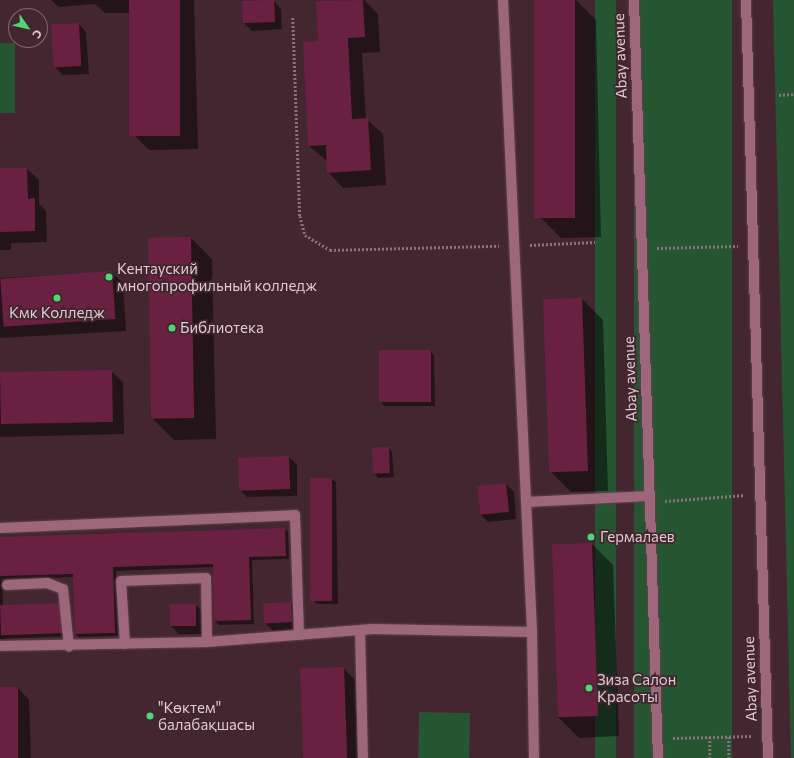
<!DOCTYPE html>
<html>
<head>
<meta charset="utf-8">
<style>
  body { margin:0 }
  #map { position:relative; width:794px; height:758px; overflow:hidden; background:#432630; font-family:Commissioner,sans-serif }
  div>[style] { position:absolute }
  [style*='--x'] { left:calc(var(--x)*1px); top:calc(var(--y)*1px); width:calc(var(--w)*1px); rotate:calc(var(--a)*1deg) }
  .green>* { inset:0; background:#265532; transform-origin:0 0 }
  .shadow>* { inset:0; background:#0007 }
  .building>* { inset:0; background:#6a2141; transform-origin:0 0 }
  .path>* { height:2.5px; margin-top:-1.25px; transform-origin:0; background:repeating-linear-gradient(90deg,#8b727a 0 2px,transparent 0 4px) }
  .roads { filter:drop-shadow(0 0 1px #5f444d) drop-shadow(0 0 1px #5f444d) }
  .minor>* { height:10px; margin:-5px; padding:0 5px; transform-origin:5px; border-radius:5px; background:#9e667b }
  .dots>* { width:11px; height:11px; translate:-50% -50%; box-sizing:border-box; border:2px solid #432630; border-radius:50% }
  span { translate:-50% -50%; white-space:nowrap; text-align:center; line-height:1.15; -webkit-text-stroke:3.5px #432630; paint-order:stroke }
  .street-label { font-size:15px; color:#dfcbd1 }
  .poi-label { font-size:15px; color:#dfcbd1 }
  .left { translate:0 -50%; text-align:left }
  .north { position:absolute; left:8px; top:8px; width:40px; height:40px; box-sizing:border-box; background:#432630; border:1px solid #816870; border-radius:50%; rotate:124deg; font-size:11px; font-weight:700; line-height:16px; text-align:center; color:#dfcbd1 }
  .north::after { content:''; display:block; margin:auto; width:14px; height:18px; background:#4dd676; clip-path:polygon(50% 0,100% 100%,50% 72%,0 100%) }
</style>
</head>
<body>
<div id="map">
  <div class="green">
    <i style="left:595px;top:0;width:21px;height:758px"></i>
    <i style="left:634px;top:0;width:98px;height:758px"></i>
    <i style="clip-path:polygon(773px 0,794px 0,794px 758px,791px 758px)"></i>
    <i style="left:0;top:43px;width:15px;height:70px"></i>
    <i style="left:419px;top:712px;width:51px;height:46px;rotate:1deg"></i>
  </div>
  <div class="shadow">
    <i style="clip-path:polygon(51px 0,194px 0,198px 149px,149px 150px,134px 135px,131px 13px,105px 13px,95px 4px,59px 7px)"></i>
    <i style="clip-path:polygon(364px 0,378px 14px,380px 52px,362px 53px,366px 119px,383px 134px,386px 185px,343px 188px,328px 172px,327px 161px,309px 146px,319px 42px,317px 2px)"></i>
    <i style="clip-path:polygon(535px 0,576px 0,596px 20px,601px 237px,561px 238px,541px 218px)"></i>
    <i style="clip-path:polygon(274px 1px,281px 9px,282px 29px,252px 31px,244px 23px)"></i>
    <i style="clip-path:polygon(79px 24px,86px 32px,89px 74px,63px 75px,55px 67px)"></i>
    <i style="clip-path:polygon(0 169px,27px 169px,39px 180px,39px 204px,46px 211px,47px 242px,11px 243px,11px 250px,0 250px)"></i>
    <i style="clip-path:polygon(191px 238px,212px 259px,216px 439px,174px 440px,153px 419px,149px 239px)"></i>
    <i style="clip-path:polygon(111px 272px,123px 283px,126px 331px,0 338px,0 278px)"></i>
    <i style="clip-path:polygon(582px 299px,603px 320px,608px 491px,571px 492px,550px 471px)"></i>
    <i style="clip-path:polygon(431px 351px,434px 355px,435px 406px,384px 406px,381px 402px)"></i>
    <i style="clip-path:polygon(111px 371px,123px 382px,124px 434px,0 437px,0 374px)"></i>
    <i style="clip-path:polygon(389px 448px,392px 452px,394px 477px,378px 478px,375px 474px)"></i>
    <i style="clip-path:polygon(289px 457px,297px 465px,297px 496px,247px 497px,239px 489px)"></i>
    <i style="clip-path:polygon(311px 479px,332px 479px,336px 482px,338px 604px,317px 604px,313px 600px)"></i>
    <i style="clip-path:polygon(506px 484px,514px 492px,516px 519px,488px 522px,480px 514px,478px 486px)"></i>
    <i style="clip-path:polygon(284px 529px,288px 532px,289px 559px,252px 560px,254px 624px,219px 625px,215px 621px,214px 567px,116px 571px,118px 636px,79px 637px,76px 634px,74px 577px,2px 579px,3px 606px,65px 604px,69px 636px,0 639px,0 538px)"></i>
    <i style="clip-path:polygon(592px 544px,613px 565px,619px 736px,579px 738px,558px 717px)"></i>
    <i style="clip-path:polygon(291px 603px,299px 611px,300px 629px,273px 631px,265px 623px)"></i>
    <i style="clip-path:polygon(171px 605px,196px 605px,204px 613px,204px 634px,179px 634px,171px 626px)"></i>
    <i style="clip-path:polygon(343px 668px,355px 680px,358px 758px,305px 758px)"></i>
    <i style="clip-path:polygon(0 688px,18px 688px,29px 700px,31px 758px,0 758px)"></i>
  </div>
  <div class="building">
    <i style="left:129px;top:0;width:51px;height:136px"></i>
    <i style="clip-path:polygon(269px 0,274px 0,275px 22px,243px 23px,242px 1px)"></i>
    <i style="clip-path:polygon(363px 0,365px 37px,348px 38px,352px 119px,368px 118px,371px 170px,327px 173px,326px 145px,308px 146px,303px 42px,318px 41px,316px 1px)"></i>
    <i style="left:534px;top:0;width:41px;height:218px"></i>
    <i style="left:79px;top:23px;width:43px;height:28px;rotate:87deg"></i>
    <i style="clip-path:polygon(0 168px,27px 168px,28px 199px,35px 198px,35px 231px,0 232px)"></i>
    <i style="left:191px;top:237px;width:181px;height:43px;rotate:89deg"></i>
    <i style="left:112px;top:271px;width:48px;height:112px;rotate:86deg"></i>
    <i style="left:582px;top:298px;width:173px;height:39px;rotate:88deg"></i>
    <i style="left:431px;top:350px;width:52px;height:52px;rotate:90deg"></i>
    <i style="left:112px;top:370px;width:52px;height:112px;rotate:89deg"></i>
    <i style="left:389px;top:447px;width:26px;height:17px;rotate:88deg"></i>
    <i style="left:289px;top:456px;width:33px;height:51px;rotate:88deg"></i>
    <i style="left:310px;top:478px;width:22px;height:123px"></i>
    <i style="left:506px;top:483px;width:29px;height:29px;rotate:84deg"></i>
    <i style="clip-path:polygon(285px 528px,286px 556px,249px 557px,251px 620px,214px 621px,213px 564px,113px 567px,115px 633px,75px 634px,73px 574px,0 576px,0 537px)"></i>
    <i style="left:592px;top:543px;width:173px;height:40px;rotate:88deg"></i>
    <i style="left:291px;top:602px;width:20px;height:28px;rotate:87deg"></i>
    <i style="left:65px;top:603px;width:30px;height:65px;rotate:88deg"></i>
    <i style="left:170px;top:604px;width:26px;height:22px"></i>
    <i style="left:344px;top:667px;width:91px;height:44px;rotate:88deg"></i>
    <i style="left:0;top:687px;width:18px;height:71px"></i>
  </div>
  <div class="path">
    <i style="--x:293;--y:18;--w:198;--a:88"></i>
    <i style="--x:300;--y:216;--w:20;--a:75"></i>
    <i style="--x:305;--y:235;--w:29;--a:31"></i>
    <i style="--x:330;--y:250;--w:169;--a:-1.4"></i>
    <i style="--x:779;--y:95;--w:15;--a:-4"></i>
    <i style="--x:530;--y:245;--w:65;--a:-2.6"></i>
    <i style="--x:657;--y:248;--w:81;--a:-1.4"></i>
    <i style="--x:665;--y:501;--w:80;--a:-4.3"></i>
    <i style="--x:710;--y:737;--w:21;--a:90"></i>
    <i style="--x:729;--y:737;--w:21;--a:90"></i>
    <i style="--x:673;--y:738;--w:79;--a:-1.5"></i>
  </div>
  <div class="roads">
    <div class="minor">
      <i style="--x:503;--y:0;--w:633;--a:87.37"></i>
      <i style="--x:532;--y:632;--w:126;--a:89.1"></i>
      <i style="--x:634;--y:0;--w:758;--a:88.19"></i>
      <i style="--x:746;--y:0;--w:758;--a:88.34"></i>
      <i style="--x:526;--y:502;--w:123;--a:-2.8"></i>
      <i style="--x:0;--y:528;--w:295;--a:-2.5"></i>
      <i style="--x:295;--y:515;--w:120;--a:88.1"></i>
      <i style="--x:7;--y:585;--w:40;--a:-2.9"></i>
      <i style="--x:47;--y:583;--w:17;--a:21"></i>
      <i style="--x:63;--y:589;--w:58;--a:84.1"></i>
      <i style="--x:360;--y:630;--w:128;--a:88.7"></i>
      <i style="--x:125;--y:644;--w:63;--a:-93.6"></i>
      <i style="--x:121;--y:581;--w:85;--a:-2"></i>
      <i style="--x:206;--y:578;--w:64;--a:89.1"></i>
      <i style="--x:0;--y:646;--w:207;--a:-1.1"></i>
      <i style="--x:207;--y:642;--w:166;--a:-4.5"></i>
      <i style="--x:372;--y:629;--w:160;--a:1.1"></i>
    </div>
  </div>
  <div class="dots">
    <i style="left:109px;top:277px;background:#4dd676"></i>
    <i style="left:57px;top:298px;background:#4dd676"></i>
    <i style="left:172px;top:328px;background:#4dd676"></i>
    <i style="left:591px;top:537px;background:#4dd676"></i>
    <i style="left:589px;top:688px;background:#4dd676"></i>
    <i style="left:150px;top:716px;background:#4dd676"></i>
  </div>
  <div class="street-label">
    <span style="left:620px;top:56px;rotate:-92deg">Abay avenue</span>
    <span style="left:630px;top:379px;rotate:-92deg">Abay avenue</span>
    <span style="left:750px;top:679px;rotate:-92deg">Abay avenue</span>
  </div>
  <div class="poi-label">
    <span class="left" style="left:117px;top:277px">Кентауский<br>многопрофильный колледж</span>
    <span style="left:57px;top:313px">Кмк Колледж</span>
    <span class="left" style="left:180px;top:328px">Библиотека</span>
    <span class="left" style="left:600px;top:537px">Гермалаев</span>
    <span class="left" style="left:597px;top:688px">Зиза Салон<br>Красоты</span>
    <span class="left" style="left:158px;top:716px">"Көктем"<br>балабақшасы</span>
  </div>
  <div class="north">С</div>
</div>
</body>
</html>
